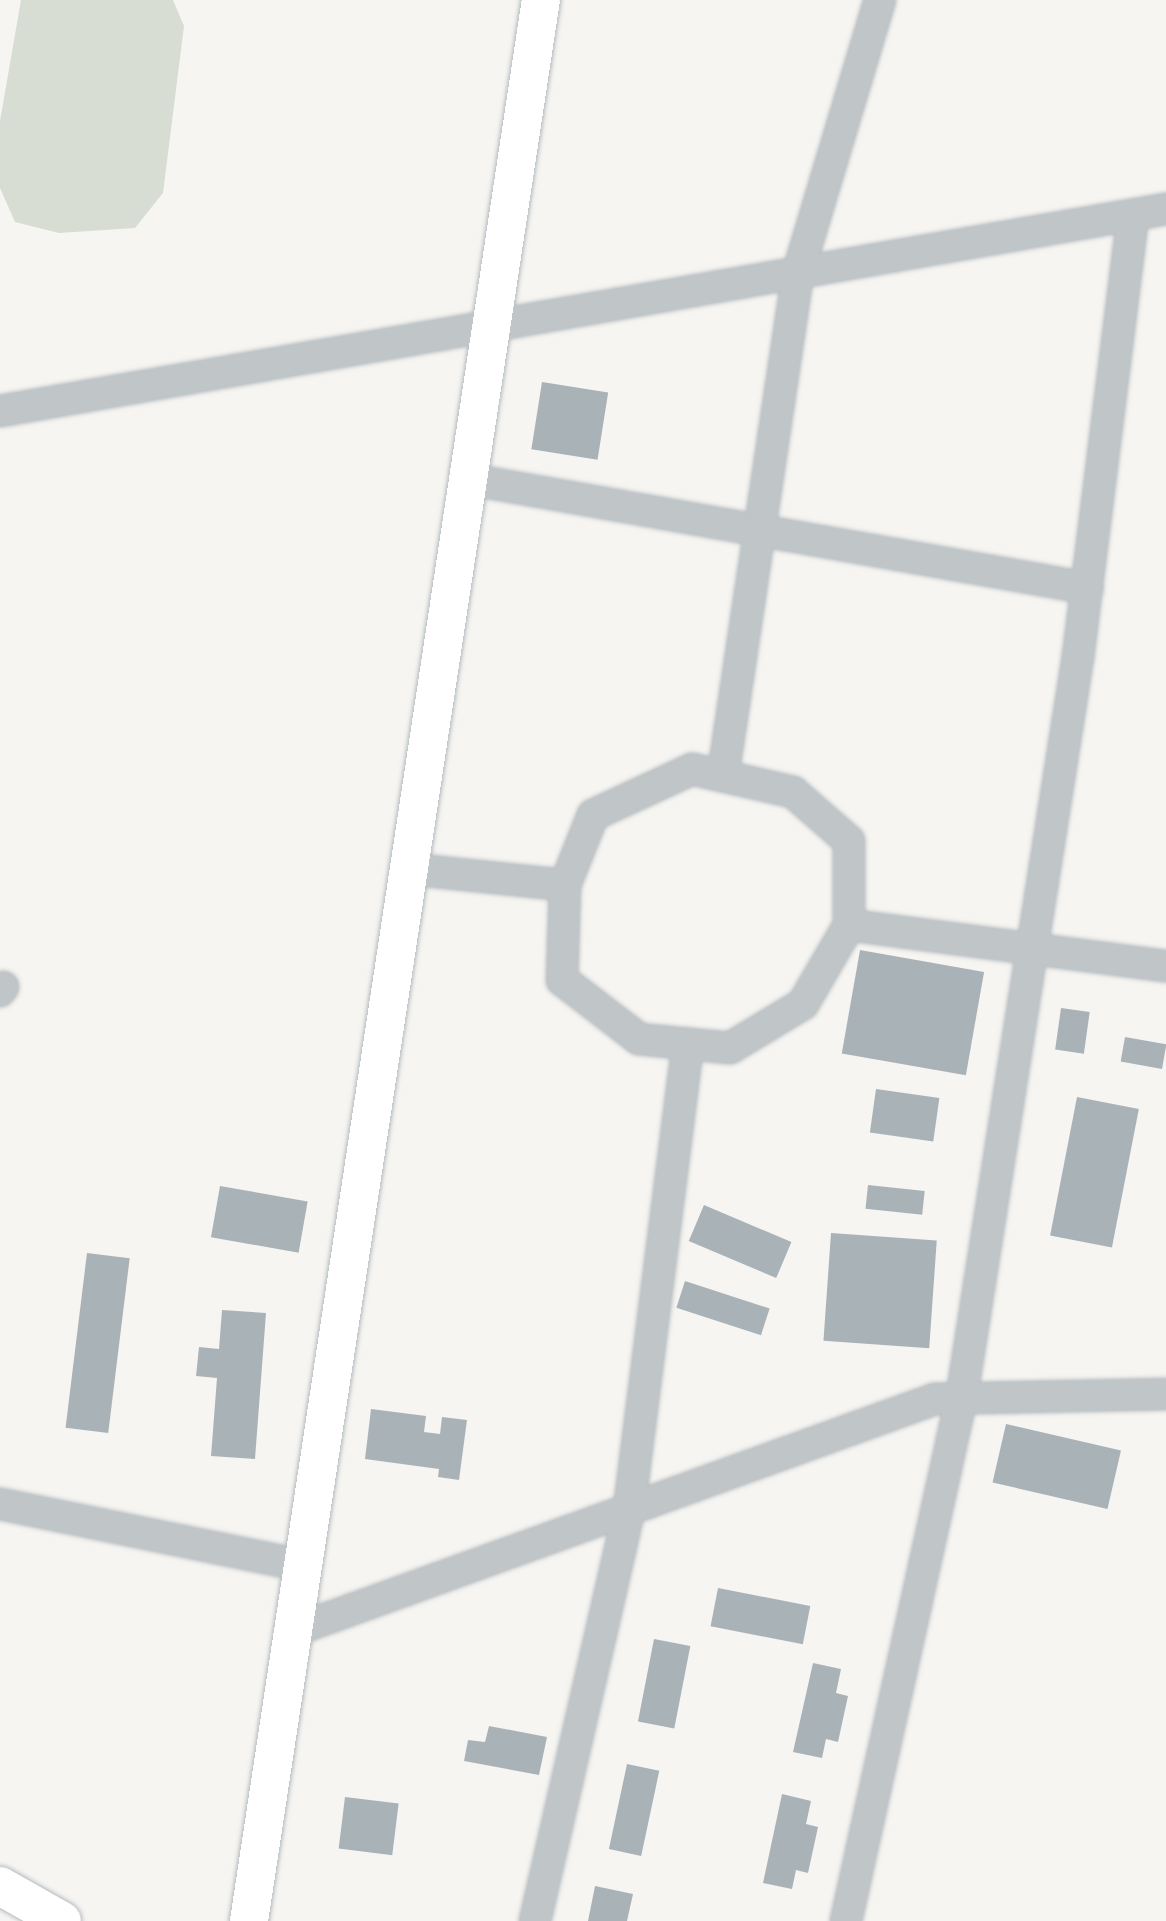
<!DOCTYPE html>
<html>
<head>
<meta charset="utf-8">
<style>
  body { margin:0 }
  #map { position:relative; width:1166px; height:1921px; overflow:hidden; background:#f6f5f2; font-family:"Golos Text",sans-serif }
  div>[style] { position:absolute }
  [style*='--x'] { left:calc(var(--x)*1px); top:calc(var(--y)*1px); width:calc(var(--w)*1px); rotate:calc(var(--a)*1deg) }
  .green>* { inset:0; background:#d7ddd2 }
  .building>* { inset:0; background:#a9b3b7; transform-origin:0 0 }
  .roads { filter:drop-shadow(0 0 2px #b5bbbf) drop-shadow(0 0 2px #b5bbbf) }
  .street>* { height:30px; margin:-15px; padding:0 15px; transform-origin:15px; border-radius:15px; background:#c0c6c8 }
  .secondary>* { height:38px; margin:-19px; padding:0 19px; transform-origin:19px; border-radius:19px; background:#fff }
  span { translate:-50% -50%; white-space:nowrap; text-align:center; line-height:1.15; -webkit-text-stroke:7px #fff; paint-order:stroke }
</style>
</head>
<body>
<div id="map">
  <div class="green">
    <i style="clip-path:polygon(21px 0,173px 0,184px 26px,163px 193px,135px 228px,59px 233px,15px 222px,0 188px,0 121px)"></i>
  </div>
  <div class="building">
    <i style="left:542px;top:382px;width:67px;height:68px;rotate:9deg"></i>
    <i style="left:860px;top:950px;width:126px;height:105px;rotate:10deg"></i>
    <i style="left:1061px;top:1008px;width:29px;height:42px;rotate:8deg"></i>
    <i style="left:1125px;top:1037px;width:42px;height:25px;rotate:10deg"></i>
    <i style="left:876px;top:1089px;width:64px;height:44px;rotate:8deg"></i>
    <i style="left:1077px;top:1097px;width:63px;height:141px;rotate:11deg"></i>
    <i style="left:868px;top:1185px;width:57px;height:24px;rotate:6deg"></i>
    <i style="left:220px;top:1186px;width:89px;height:52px;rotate:10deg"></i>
    <i style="left:704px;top:1205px;width:95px;height:39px;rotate:23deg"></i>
    <i style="left:831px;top:1233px;width:106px;height:108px;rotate:4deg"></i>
    <i style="left:87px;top:1253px;width:43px;height:176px;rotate:7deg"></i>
    <i style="left:685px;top:1281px;width:89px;height:28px;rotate:18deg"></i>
    <i style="clip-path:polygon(222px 1310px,266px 1313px,255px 1459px,211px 1456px,217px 1378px,196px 1376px,199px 1347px,219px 1349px)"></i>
    <i style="clip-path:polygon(371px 1409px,426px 1416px,424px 1432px,440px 1434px,442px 1417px,467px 1420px,459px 1480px,438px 1477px,439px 1469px,365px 1459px)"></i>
    <i style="left:1006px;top:1424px;width:118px;height:60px;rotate:13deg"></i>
    <i style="left:718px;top:1588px;width:94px;height:39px;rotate:11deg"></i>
    <i style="left:654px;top:1639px;width:37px;height:84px;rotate:11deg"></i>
    <i style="clip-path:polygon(813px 1663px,841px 1669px,836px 1693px,848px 1696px,838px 1742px,826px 1739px,822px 1758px,793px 1752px)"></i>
    <i style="clip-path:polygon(489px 1726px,547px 1737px,539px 1775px,464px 1761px,468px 1740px,485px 1742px)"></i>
    <i style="left:627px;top:1764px;width:33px;height:87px;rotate:12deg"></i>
    <i style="clip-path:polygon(782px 1794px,811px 1801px,806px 1824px,818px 1827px,808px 1873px,796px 1870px,792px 1889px,763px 1883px)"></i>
    <i style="left:345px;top:1797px;width:54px;height:52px;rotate:7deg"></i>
    <i style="clip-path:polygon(595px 1886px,633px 1894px,627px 1921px,588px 1921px)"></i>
  </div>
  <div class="roads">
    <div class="street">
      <i style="--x:0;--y:411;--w:1183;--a:-9.83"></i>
      <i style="--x:467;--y:479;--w:630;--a:9.97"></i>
      <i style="--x:723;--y:776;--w:509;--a:-81.52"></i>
      <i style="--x:798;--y:273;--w:285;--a:-73.3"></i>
      <i style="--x:409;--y:869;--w:157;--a:5.9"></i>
      <i style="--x:849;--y:925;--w:91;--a:120.2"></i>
      <i style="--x:803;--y:1004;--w:85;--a:148.9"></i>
      <i style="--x:730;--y:1048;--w:91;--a:-174.4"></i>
      <i style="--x:639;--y:1039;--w:97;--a:-142.5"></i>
      <i style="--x:562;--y:980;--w:95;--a:-88.2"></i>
      <i style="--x:565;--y:885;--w:75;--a:-68.2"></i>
      <i style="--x:593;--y:815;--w:109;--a:-24.9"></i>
      <i style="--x:692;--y:769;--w:104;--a:12.8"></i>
      <i style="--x:793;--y:792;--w:74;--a:41.2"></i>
      <i style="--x:849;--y:841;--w:84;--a:90"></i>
      <i style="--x:849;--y:925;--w:320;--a:7.4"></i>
      <i style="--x:0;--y:991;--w:5;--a:-53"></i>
      <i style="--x:0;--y:1504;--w:310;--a:11.5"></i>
      <i style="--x:295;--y:1630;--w:680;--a:-19.85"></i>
      <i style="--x:935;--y:1399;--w:231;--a:-1.2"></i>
      <i style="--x:535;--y:1921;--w:422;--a:-77.1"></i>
      <i style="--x:629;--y:1510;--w:470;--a:-82.8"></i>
      <i style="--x:846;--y:1921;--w:539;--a:-77.56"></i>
      <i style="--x:962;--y:1395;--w:747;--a:-81.07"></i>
      <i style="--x:1078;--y:657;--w:445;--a:-82.9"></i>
    </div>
    <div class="secondary">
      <i style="--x:0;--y:1886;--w:71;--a:29.4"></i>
      <i style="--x:249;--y:1921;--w:1943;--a:-81.36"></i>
    </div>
  </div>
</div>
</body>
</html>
